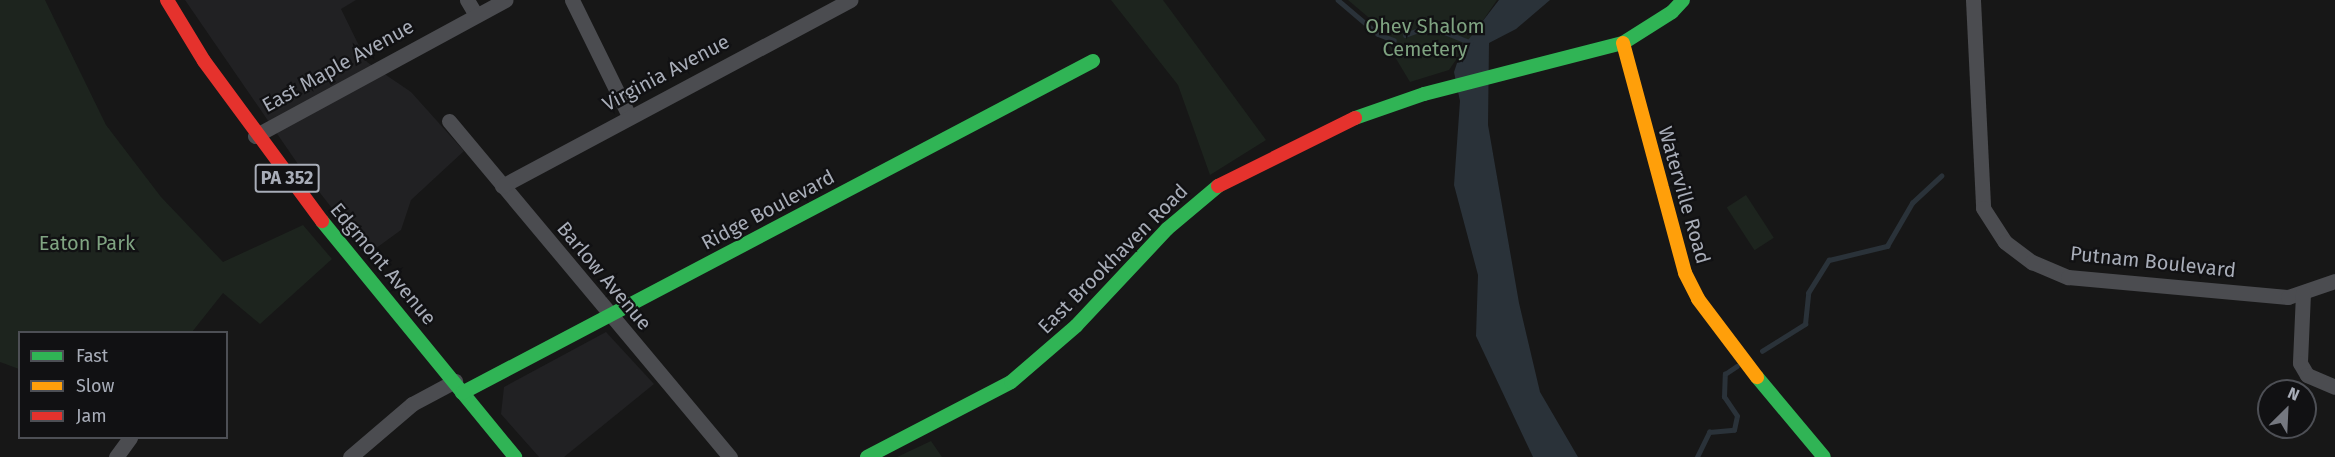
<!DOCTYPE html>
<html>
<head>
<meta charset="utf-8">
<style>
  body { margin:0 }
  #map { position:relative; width:2335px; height:457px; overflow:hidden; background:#171717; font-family:"Fira Sans",sans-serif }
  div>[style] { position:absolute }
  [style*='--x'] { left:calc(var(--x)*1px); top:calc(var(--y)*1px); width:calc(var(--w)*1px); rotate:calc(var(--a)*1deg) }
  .built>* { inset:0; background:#212123 }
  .green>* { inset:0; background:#1d241e; transform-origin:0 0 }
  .water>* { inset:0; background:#2a3239 }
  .stream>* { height:4.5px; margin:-2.25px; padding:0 2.25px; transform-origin:2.25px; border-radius:2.25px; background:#2a3239 }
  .street>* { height:15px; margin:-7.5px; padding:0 7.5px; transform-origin:7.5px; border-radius:7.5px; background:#4b4c50 }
  .fast>* { height:14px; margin:-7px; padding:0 7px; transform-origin:7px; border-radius:7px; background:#30b455 }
  .slow>* { height:14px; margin:-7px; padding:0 7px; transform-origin:7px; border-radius:7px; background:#ff9f0a }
  .jam>* { height:14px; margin:-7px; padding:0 7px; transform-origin:7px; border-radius:7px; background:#e5322d }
  span { translate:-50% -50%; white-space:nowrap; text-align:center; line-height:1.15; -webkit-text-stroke:4.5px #111113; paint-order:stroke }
  .shield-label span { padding:2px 4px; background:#111113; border:2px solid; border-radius:4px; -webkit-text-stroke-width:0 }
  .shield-label { font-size:18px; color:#a8adb8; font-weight:700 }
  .park-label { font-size:20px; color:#7fa381 }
  .street-label { font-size:20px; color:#a8adb8 }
  .legend { position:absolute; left:18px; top:331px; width:210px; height:108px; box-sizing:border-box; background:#111113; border:2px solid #4d4f55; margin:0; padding:8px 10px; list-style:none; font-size:18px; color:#a8adb8 }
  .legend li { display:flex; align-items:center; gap:12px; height:30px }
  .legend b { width:30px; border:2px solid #4d4f55 }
  .north { position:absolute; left:2257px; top:379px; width:60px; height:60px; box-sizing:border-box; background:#111113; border:2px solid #4d4f55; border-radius:50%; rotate:24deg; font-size:16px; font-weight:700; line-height:24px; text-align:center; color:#a8adb8 }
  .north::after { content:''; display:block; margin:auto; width:21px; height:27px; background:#757880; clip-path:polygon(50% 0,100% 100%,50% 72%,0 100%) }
</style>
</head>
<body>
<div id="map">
  <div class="built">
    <i style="clip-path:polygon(185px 0,356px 0,341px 9px,367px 62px,411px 92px,464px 151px,411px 200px,401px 230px,368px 254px,302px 170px)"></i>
    <i style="clip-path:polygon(606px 332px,654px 384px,564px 457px,539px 457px,501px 414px,504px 387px)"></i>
  </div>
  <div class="green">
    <i style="clip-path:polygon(0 0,45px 0,106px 125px,161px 197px,223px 262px,303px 225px,332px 259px,260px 324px,223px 293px,192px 332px,20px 332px,19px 369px,0 362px)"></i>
    <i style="clip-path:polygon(1111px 0,1163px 0,1266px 140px,1210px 175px,1178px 85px)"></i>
    <i style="clip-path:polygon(1348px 0,1497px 0,1449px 70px,1410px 82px,1374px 22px)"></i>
    <i style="left:1746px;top:195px;width:51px;height:23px;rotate:57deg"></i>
    <i style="clip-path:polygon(931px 441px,942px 457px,897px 457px)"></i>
  </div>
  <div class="water">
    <i style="clip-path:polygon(1499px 0,1550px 0,1516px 29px,1489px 43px,1488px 125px,1519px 303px,1540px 392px,1578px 457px,1533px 457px,1476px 336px,1478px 275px,1454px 185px,1460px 101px,1454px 72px,1462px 48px)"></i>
  </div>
  <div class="stream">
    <i style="--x:1338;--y:0;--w:52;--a:40.4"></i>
    <i style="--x:1378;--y:34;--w:17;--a:21"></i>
    <i style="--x:1405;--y:35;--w:15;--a:-20"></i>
    <i style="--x:1419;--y:30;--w:23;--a:2"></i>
    <i style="--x:1442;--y:31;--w:31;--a:22"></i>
    <i style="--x:1762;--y:351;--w:51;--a:-32.1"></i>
    <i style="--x:1805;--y:324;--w:31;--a:-84"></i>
    <i style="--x:1808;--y:293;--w:39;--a:-58"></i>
    <i style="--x:1829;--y:260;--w:60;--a:-13.6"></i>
    <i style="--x:1887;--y:246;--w:50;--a:-59.8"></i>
    <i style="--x:1912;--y:203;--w:40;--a:-43"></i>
    <i style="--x:1697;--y:457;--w:28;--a:-64"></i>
    <i style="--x:1709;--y:432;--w:25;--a:-5"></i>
    <i style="--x:1734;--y:430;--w:14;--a:-78"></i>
    <i style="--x:1737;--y:416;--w:23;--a:-124"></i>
    <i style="--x:1724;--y:397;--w:23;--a:-88"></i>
    <i style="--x:1725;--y:374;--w:14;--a:-34"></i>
  </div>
  <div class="street">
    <i style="--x:467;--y:0;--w:17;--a:59"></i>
    <i style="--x:572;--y:0;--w:129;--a:63.8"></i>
    <i style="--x:1973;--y:0;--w:208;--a:87.2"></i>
    <i style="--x:1983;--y:208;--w:40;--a:57.1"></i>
    <i style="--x:2005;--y:242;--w:34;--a:37"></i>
    <i style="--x:2032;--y:262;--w:39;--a:23"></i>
    <i style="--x:2068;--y:277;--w:221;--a:5.2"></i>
    <i style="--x:2288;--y:297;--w:50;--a:-18.8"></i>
    <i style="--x:449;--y:121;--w:438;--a:50.1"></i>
    <i style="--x:255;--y:136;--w:285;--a:-28.5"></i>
    <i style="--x:502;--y:186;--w:395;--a:-28.1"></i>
    <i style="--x:2303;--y:293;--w:70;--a:92.5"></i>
    <i style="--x:2300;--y:363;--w:14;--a:60"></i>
    <i style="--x:2307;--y:375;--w:30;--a:23"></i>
    <i style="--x:116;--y:457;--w:24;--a:-54"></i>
    <i style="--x:350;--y:457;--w:82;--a:-40.5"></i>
    <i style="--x:412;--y:404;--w:49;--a:-28.1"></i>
  </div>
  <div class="fast">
    <i style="--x:1355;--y:118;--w:73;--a:-19.2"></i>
    <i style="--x:1424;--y:94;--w:205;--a:-14.4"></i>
    <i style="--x:1623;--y:43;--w:58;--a:-32.3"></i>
    <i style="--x:1672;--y:12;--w:16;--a:-47"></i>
    <i style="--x:322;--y:221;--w:305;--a:50.7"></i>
    <i style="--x:1757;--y:377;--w:104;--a:50.1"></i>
    <i style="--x:462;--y:393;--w:713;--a:-27.75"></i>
    <i style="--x:867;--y:457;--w:162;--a:-27.5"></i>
    <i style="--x:1011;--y:382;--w:86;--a:-40.7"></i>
    <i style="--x:1076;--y:326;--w:133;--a:-46.8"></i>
    <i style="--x:1167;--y:229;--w:67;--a:-40.1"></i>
  </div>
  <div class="slow">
    <i style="--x:1623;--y:43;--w:238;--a:74.9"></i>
    <i style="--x:1685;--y:273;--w:29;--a:63"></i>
    <i style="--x:1698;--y:299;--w:98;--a:52.9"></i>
  </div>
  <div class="jam">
    <i style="--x:167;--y:0;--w:71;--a:58.8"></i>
    <i style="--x:204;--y:61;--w:199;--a:53.6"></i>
    <i style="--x:1218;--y:186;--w:153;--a:-26.4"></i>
  </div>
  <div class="shield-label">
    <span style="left:287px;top:178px">PA 352</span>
  </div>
  <div class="park-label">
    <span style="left:1425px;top:38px">Ohev Shalom<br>Cemetery</span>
    <span style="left:87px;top:243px">Eaton Park</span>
  </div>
  <div class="street-label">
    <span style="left:338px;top:66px;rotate:-29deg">East Maple Avenue</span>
    <span style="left:666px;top:73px;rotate:-28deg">Virginia Avenue</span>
    <span style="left:1684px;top:195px;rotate:74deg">Waterville Road</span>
    <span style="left:768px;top:210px;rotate:-28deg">Ridge Boulevard</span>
    <span style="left:1113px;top:259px;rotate:-45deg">East Brookhaven Road</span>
    <span style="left:2153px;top:262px;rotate:6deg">Putnam Boulevard</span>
    <span style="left:383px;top:264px;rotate:50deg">Edgmont Avenue</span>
    <span style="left:604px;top:276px;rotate:50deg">Barlow Avenue</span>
  </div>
  <ul class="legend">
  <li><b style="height:8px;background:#30b455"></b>Fast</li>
  <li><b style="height:8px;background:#ff9f0a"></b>Slow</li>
  <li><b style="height:8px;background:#e5322d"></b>Jam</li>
  </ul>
  <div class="north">N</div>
</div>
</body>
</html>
